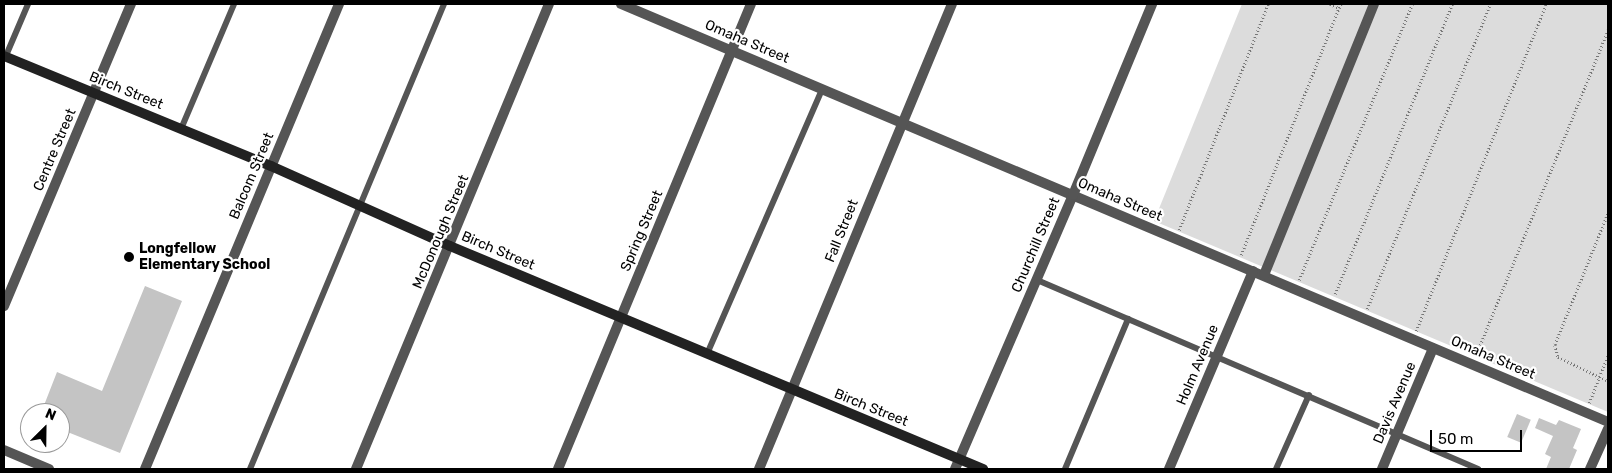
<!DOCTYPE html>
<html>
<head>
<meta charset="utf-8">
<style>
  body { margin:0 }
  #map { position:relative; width:1612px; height:473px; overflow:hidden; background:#fff; font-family:Rubik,sans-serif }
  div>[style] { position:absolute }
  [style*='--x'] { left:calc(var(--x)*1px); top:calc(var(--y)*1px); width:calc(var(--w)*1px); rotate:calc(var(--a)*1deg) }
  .green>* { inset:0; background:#dcdcdc }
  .building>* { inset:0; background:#c4c4c4; transform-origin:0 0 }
  .path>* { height:2.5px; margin-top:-1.25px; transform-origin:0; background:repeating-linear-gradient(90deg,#777 0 1px,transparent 0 3.5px) }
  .lane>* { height:6px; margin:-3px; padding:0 3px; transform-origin:3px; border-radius:3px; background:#555 }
  .street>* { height:10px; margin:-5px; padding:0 5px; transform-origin:5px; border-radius:5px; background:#555 }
  .secondary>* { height:10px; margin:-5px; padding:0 5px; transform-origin:5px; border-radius:5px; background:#222 }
  .dots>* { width:14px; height:14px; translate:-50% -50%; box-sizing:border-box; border:2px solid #fff; border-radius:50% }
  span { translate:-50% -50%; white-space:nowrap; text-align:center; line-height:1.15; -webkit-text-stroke:4.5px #fff; paint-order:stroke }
  .street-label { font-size:14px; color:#000 }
  .poi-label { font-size:14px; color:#000; font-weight:700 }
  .left { translate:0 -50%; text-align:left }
  .frame { position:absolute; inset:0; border:5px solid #000; pointer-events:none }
  .north { position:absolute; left:20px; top:403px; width:50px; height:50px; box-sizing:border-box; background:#fff; border:1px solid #999; border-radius:50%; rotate:23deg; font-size:14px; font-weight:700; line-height:20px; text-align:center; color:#000 }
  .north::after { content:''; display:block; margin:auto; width:18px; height:22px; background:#000; clip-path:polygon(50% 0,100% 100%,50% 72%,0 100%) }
  .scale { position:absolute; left:1430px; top:430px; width:92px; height:22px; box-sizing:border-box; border:2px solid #000; border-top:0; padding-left:6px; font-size:15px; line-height:18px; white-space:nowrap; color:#000; -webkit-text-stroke:4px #fff; paint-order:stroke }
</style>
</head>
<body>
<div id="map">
  <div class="green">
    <i style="clip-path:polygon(1242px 4px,1608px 4px,1608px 412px,1154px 221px)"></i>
  </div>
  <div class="building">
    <i style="clip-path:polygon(145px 286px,182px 301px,120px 453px,60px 429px,60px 413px,41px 413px,57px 372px,102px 391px)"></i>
    <i style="left:1517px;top:414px;width:15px;height:25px;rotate:23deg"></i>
    <i style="clip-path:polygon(1539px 418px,1556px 425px,1559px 420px,1581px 429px,1573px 448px,1577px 450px,1569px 469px,1546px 469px,1551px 457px,1545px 454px,1553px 436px,1535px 428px)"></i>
  </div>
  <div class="path">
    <i style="--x:1330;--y:4;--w:10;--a:24"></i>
    <i style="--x:1339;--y:8;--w:4;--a:-63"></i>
    <i style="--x:1608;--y:214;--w:141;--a:112"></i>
    <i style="--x:1555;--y:345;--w:12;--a:76"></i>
    <i style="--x:1558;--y:357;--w:55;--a:25.6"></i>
    <i style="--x:1179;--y:230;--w:243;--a:-68.5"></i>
    <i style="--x:1241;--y:255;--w:266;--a:-68.4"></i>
    <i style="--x:1299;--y:280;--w:298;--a:-67.7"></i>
    <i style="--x:1335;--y:294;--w:313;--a:-68"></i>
    <i style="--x:1367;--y:309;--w:329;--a:-68"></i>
    <i style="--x:1416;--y:331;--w:352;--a:-68.3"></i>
    <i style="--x:1476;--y:355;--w:351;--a:-67.9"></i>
    <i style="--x:1589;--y:403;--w:52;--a:-68.4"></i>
  </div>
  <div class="lane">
    <i style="--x:5;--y:58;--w:59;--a:-66.9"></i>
    <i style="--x:181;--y:129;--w:136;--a:-67"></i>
    <i style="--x:1037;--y:280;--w:480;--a:23.2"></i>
    <i style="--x:707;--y:354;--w:289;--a:-66.5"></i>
    <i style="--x:250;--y:469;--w:504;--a:-67.35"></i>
    <i style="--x:1065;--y:469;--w:163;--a:-67.2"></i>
    <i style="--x:1276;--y:469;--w:81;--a:-66"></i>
  </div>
  <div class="street">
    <i style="--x:621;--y:4;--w:1072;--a:22.95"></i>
    <i style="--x:1264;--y:275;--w:292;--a:-67.9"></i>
    <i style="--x:4;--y:306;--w:328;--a:-67.2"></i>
    <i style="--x:4;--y:450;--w:49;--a:22.9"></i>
    <i style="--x:145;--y:469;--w:504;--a:-67.35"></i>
    <i style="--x:356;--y:469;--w:503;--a:-67.46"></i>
    <i style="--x:558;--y:469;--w:503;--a:-67.46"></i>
    <i style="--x:759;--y:469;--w:503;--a:-67.46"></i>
    <i style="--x:955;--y:469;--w:298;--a:-66.7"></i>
    <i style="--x:1073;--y:195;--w:207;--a:-67.5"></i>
    <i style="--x:1169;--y:469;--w:215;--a:-67"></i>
    <i style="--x:1382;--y:469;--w:131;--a:-67.1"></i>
    <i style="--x:1590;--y:469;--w:44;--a:-65.8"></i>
  </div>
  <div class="secondary">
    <i style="--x:4;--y:56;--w:289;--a:22.4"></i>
    <i style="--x:271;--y:166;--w:196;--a:24.1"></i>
    <i style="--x:450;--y:246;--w:578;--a:22.7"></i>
  </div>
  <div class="dots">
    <i style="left:129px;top:257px;background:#000"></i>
  </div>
  <div class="street-label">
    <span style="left:747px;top:42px;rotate:23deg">Omaha Street</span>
    <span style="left:126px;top:91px;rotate:22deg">Birch Street</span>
    <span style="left:55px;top:150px;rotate:-67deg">Centre Street</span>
    <span style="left:252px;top:176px;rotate:-67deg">Balcom Street</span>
    <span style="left:1120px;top:200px;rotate:23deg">Omaha Street</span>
    <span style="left:642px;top:231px;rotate:-67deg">Spring Street</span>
    <span style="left:842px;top:231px;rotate:-68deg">Fall Street</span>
    <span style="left:441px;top:232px;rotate:-67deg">McDonough Street</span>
    <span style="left:1036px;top:245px;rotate:-67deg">Churchill Street</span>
    <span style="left:498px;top:251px;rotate:23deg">Birch Street</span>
    <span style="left:1493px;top:358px;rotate:23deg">Omaha Street</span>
    <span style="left:1198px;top:365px;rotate:-67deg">Holm Avenue</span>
    <span style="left:1395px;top:403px;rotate:-67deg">Davis Avenue</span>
    <span style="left:871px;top:408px;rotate:22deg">Birch Street</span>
  </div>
  <div class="poi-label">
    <span class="left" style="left:139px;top:257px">Longfellow<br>Elementary School</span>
  </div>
  <div class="frame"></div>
  <div class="north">N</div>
  <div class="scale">50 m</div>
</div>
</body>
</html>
